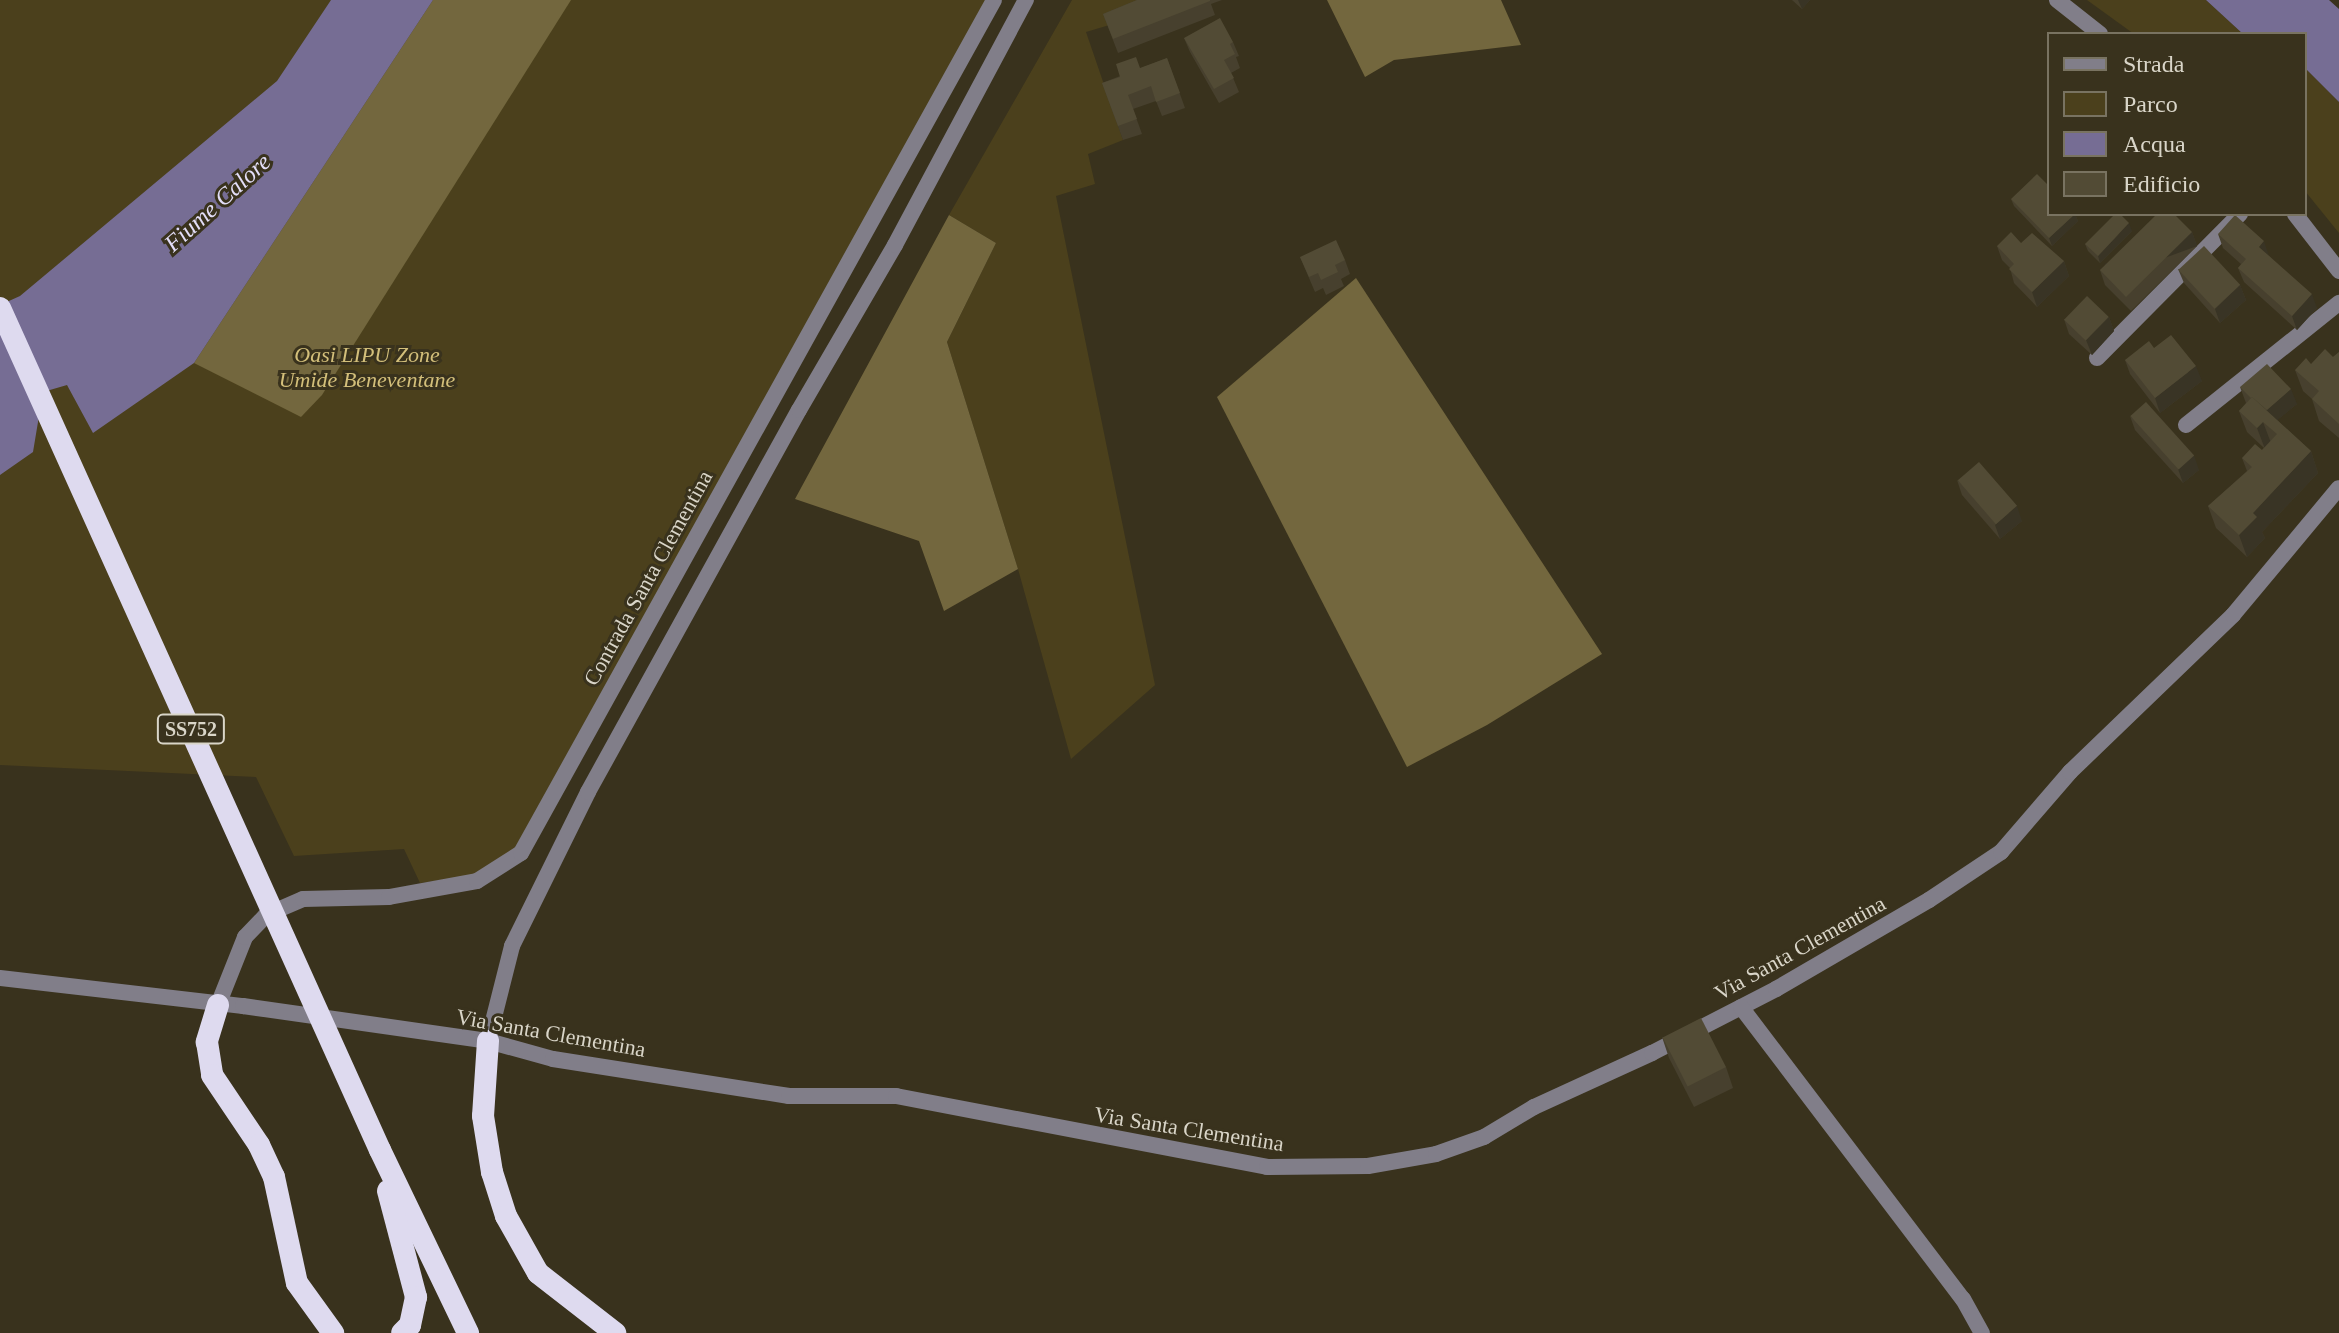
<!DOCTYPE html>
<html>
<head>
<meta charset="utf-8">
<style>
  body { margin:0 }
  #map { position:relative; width:2339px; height:1333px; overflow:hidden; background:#39321d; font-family:Georgia,serif }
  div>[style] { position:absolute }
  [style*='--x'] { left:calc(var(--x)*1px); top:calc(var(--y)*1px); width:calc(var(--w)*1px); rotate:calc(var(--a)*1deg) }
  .green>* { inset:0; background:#4b401c }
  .forest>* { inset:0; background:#73673e }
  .water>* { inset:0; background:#766d94 }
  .minor>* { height:16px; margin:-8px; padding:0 8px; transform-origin:8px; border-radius:8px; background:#817e89 }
  .tertiary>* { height:16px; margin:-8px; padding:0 8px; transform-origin:8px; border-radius:8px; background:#817e89 }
  .trunk>* { height:22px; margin:-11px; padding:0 11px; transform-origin:11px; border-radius:11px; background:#dedaef }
  .wall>* { inset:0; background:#47402e }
  .shaded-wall>* { inset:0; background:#393425; transform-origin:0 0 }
  .building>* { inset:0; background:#524b35; transform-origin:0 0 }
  span { translate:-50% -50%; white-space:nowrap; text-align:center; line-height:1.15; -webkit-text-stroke:6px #39321d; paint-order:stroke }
  .shield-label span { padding:2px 6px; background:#39321d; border:2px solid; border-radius:6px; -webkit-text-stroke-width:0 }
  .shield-label { font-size:20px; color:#d9d5c8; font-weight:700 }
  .park-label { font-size:22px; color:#d3bf7a; font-style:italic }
  .street-label { font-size:22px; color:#d9d5c8 }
  .water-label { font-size:24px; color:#e3def8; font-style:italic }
  .legend { position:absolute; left:2047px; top:32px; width:260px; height:184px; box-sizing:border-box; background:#39321d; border:2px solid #797361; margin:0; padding:10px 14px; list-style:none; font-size:24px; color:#d9d5c8 }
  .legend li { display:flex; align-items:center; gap:16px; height:40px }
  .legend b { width:40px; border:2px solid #797361 }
</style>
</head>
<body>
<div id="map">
  <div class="green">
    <i style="clip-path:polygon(0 0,993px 0,528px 845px,487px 874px,420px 883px,404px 849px,294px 856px,256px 777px,0 765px)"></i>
    <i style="clip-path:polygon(1072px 0,1137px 0,1143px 15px,1086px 32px,1123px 140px,1088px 154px,1095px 184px,1056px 196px,1155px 685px,1071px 759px,1018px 569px,947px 342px,996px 243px,949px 215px)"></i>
    <i style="clip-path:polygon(2087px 0,2206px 0,2243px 34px,2134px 34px)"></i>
    <i style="clip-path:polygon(2305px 68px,2339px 102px,2339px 233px,2305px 191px)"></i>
  </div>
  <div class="forest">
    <i style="clip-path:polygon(433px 0,571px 0,322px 395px,301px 417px,194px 363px)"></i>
    <i style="clip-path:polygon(1327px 0,1501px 0,1521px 45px,1394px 60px,1365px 77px)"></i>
    <i style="clip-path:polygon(949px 215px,996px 243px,947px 342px,1018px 569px,944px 611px,919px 541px,795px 499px)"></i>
    <i style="clip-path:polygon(1356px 278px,1602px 654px,1487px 725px,1407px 767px,1217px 397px)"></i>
  </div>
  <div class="water">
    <i style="clip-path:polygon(331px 0,433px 0,194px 363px,93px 433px,67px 385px,43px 392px,33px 452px,0 475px,0 305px,20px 296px,277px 81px)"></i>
    <i style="clip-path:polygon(2206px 0,2329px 0,2339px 9px,2339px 102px,2305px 68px,2305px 34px,2243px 34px)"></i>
  </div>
  <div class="minor">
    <i style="--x:2097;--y:358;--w:203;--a:-45.2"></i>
    <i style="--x:2186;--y:425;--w:196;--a:-38.6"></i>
    <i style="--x:0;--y:978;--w:245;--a:6.6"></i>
    <i style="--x:243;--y:1006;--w:247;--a:8.1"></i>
    <i style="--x:488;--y:1041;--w:67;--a:15.5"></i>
    <i style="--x:553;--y:1059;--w:239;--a:8.9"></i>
    <i style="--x:789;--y:1096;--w:107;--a:0"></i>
    <i style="--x:896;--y:1096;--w:378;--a:10.8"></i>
    <i style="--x:1267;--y:1167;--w:101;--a:-0.6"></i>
    <i style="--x:1368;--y:1166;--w:69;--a:-10"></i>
    <i style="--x:1436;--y:1154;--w:51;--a:-19.5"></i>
    <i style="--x:1484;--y:1137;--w:58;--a:-31"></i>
    <i style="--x:1534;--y:1107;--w:130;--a:-24.6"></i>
    <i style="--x:1652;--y:1053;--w:140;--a:-27.3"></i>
    <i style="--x:1776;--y:989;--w:177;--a:-30.2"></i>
    <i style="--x:1929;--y:900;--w:87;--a:-33.7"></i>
    <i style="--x:2001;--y:852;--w:106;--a:-49.2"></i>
    <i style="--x:2070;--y:772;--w:226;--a:-43.9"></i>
    <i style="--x:2233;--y:615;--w:165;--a:-50.2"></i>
    <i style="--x:1741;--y:1007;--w:367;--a:52.8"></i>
    <i style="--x:1963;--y:1299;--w:39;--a:61"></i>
  </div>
  <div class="tertiary">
    <i style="--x:2057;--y:0;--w:55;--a:38.3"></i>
    <i style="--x:2295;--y:214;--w:72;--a:52.3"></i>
    <i style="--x:218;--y:1005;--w:73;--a:-68.3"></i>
    <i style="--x:245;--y:937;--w:30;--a:-46"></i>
    <i style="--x:266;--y:915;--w:40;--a:-23.4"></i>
    <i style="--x:303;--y:899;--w:86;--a:-1.3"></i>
    <i style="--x:389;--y:897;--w:89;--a:-10.3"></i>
    <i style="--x:477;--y:881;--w:52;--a:-32.5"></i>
    <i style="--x:521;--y:853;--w:975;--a:-60.99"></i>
    <i style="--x:488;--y:1041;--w:98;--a:-75.8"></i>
    <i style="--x:512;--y:946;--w:172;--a:-63.7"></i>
    <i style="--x:588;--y:792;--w:436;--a:-61.1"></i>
    <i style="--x:799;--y:410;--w:191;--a:-59.8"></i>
    <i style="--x:895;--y:245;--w:278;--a:-61.9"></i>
  </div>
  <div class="trunk">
    <i style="--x:0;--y:308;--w:924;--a:65.71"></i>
    <i style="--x:380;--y:1150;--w:203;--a:64.3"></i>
    <i style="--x:218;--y:1005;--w:39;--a:107"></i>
    <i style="--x:207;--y:1042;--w:33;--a:81"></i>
    <i style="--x:212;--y:1075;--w:84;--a:56.1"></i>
    <i style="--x:259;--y:1145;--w:35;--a:65"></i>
    <i style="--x:274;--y:1177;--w:108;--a:77.8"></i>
    <i style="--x:297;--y:1283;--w:62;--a:54.2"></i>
    <i style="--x:488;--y:1041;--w:75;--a:93.8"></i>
    <i style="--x:483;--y:1116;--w:57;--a:80.9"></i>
    <i style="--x:492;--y:1172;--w:46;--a:72.3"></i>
    <i style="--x:506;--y:1216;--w:65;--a:60.7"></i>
    <i style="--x:538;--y:1273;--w:98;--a:37.9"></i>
    <i style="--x:388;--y:1191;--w:110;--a:75.2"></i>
    <i style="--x:416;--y:1297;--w:29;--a:102"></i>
    <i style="--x:410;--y:1325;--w:11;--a:135"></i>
  </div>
  <div class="wall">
    <i style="clip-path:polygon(1137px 0,1222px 0,1211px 4px,1215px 15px,1118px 53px,1103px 14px)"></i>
    <i style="clip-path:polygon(1792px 0,1810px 0,1802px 9px)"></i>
    <i style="clip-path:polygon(1184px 38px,1233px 42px,1239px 56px,1236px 57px,1240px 68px,1231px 73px,1239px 92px,1219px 103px,1190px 52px)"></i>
    <i style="clip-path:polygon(1167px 58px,1185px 108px,1162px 116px,1156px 101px,1133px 109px,1142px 134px,1123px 140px,1102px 83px)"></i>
    <i style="clip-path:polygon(2011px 199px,2075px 214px,2078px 221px,2052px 246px,2014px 206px)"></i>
    <i style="clip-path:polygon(2132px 231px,2100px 263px,2088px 251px,2085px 244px)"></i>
    <i style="clip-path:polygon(2192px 232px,2197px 246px,2131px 311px,2105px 285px,2100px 270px)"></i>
    <i style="clip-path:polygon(2218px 234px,2269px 256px,2317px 308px,2297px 330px,2244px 282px,2238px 268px,2241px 264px,2223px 248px)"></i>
    <i style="clip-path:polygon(2021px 243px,2064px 261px,2069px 276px,2037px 307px,2014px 283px,2010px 268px,2002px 260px,1997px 246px)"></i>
    <i style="clip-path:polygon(1300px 257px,1345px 260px,1350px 274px,1341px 279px,1344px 286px,1326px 295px,1323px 288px,1315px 292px)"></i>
    <i style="clip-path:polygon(2178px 269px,2240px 285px,2246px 300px,2220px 323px,2184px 283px)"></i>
    <i style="clip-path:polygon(2109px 317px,2114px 331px,2092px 355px,2069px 334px,2064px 319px)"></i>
    <i style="clip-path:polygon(2154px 348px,2202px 381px,2160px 413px,2130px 374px,2125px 360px)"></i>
    <i style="clip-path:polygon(2339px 352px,2339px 438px,2319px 421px,2312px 399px,2303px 391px,2295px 370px,2333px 357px)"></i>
    <i style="clip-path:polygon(2240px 387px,2297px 404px,2277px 420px,2311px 451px,2318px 473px,2262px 532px,2265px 538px,2247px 557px,2216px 528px,2208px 506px,2247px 471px,2242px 458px,2262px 450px,2264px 448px,2247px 432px,2239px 411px,2246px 403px)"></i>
    <i style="clip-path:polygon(2130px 416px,2199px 470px,2183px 483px,2135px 430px)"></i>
    <i style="clip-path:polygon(1957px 480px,2022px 521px,2000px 539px,1962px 495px)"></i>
    <i style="clip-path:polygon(1662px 1037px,1726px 1067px,1733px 1088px,1694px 1107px,1669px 1058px)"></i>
  </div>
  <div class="shaded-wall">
    <i style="clip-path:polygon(1798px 0,1810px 0,1802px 9px)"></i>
    <i style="clip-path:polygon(2075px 214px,2078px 221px,2052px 246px,2049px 238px)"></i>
    <i style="clip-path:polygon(2129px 223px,2132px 231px,2100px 263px,2098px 256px)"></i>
    <i style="left:2192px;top:232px;width:15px;height:93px;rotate:70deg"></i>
    <i style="clip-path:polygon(2264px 241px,2269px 256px,2259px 247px)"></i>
    <i style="clip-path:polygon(2064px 261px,2069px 276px,2037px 307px,2032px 292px)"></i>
    <i style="clip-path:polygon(2240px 285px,2246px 300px,2220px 323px,2215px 309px)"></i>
    <i style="clip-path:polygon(2312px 294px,2317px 308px,2297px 330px,2292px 316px)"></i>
    <i style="clip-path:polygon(2109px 317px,2114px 331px,2092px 355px,2086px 340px)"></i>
    <i style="clip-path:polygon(2196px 366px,2202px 381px,2160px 413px,2155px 398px)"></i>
    <i style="clip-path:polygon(2291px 389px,2297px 404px,2269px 427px,2264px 412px)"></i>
    <i style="clip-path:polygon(2263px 422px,2271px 443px,2265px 449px,2257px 428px)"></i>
    <i style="clip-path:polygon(2311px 451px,2318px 473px,2262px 532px,2265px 538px,2247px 557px,2239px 535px,2253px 513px)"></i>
    <i style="clip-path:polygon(2194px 455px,2199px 470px,2183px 483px,2178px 469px)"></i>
    <i style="clip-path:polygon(2017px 506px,2022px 521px,2000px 539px,1995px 525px)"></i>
  </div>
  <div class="building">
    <i style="clip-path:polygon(1137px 0,1210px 0,1210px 1px,1113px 39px,1103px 14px)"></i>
    <i style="clip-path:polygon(1220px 18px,1233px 42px,1230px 44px,1235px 54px,1224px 60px,1234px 78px,1214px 89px,1184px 38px)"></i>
    <i style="clip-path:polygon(1136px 57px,1140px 68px,1167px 58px,1180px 93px,1156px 102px,1151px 86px,1128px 95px,1137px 119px,1118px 126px,1102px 83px,1120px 77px,1116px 64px)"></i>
    <i style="clip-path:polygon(2037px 174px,2049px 186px,2049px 214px,2075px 214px,2049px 238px,2011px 199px)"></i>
    <i style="clip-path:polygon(2115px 214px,2120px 214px,2129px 223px,2098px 256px,2085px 244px)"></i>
    <i style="clip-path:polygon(2157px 214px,2174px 214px,2192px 232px,2126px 297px,2100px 270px)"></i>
    <i style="clip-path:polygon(2235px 215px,2264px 241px,2259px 247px,2312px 294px,2292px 316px,2238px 268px,2246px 259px,2218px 234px)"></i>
    <i style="clip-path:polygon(2011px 232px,2021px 243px,2032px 233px,2064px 261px,2032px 292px,2009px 269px,2014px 264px,1997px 246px)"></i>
    <i style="clip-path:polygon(1336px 240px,1345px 260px,1335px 265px,1338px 272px,1321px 280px,1318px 273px,1309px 277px,1300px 257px)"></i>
    <i style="left:2204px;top:246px;width:53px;height:35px;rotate:47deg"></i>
    <i style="left:2087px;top:296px;width:30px;height:33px;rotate:44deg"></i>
    <i style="clip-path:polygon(2171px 335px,2196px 366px,2155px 398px,2125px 360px,2149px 341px,2154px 348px)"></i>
    <i style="clip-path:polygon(2325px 349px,2333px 357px,2339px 352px,2339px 424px,2312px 399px,2319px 391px,2295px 370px,2306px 358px,2311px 364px)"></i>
    <i style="clip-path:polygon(2267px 364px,2291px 389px,2267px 410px,2252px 397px,2251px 398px,2240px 387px)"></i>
    <i style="clip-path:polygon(2252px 397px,2311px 451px,2253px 513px,2257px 517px,2239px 535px,2208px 506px,2252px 467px,2242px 458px,2255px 444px,2262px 450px,2277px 434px,2263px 422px,2257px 428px,2239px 411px)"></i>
    <i style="left:2146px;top:402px;width:72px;height:21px;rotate:48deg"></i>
    <i style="left:1979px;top:462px;width:58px;height:28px;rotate:49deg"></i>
    <i style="left:1701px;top:1018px;width:55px;height:43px;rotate:63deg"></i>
  </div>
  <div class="shield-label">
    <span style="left:191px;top:729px">SS752</span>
  </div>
  <div class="park-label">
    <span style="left:367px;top:367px">Oasi LIPU Zone<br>Umide Beneventane</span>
  </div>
  <div class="street-label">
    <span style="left:648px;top:578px;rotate:-61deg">Contrada Santa Clementina</span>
    <span style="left:1800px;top:948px;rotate:-29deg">Via Santa Clementina</span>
    <span style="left:551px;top:1033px;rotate:10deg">Via Santa Clementina</span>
    <span style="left:1189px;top:1129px;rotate:9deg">Via Santa Clementina</span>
  </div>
  <div class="water-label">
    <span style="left:218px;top:203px;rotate:-42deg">Fiume Calore</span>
  </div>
  <ul class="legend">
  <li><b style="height:10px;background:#817e89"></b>Strada</li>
  <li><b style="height:22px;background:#4b401c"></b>Parco</li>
  <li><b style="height:22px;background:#766d94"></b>Acqua</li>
  <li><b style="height:22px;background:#524b35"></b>Edificio</li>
  </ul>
</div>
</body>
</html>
